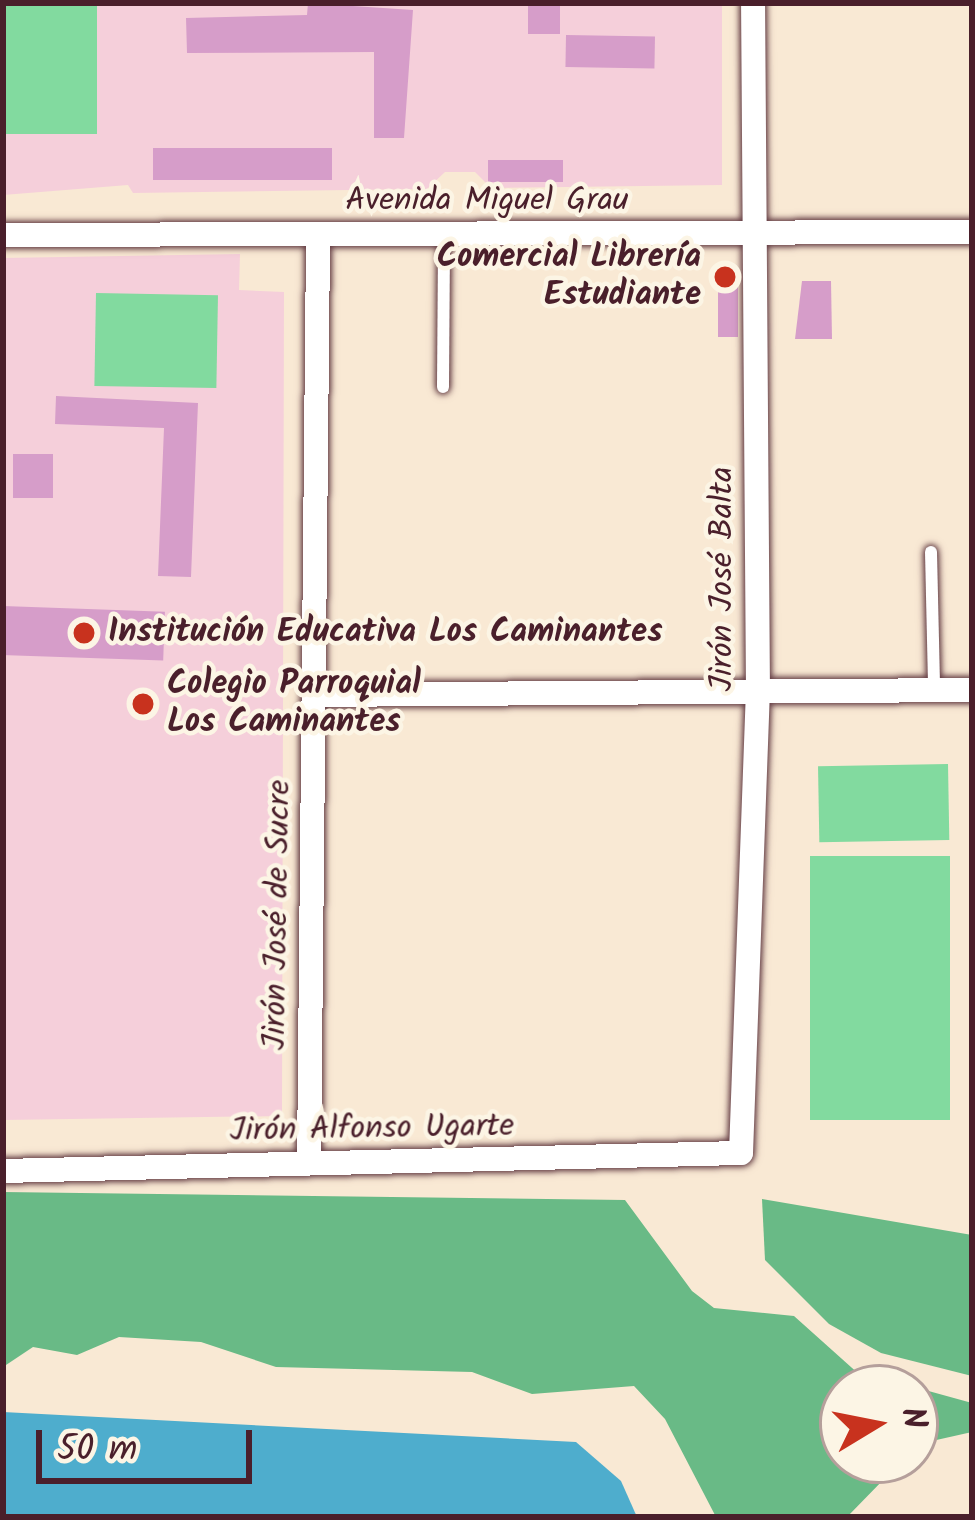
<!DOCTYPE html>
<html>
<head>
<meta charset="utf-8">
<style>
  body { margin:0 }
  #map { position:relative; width:975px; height:1520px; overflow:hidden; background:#f9e9d4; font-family:Kalam,sans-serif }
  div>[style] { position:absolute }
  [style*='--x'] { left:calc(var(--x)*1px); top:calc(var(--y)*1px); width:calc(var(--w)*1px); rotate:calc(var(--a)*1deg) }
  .built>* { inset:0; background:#f5cfda }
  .green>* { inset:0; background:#82da9f; transform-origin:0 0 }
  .forest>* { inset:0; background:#69ba86 }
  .water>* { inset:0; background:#4eadcd }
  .building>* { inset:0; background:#d69dc9; transform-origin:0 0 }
  .roads { filter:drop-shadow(0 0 3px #643d44) drop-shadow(0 0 3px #643d44) }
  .service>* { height:12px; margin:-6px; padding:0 6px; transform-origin:6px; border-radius:6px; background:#fff }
  .minor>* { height:24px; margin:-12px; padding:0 12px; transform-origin:12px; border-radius:12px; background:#fff }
  .dots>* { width:33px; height:33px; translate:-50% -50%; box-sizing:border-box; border:6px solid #fcf5e5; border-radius:50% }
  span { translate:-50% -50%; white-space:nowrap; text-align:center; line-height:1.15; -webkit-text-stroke:9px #fcf5e5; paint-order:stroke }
  .street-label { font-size:33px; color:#4a1f2b }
  .poi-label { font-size:33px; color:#4a1f2b; font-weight:700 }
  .right { translate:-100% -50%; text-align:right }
  .left { translate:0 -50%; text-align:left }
  .frame { position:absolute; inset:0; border:6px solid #4a1f2b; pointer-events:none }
  .north { position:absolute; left:819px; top:1364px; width:120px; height:120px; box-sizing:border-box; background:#fcf5e5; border:3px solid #b59f9b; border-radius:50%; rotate:80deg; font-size:33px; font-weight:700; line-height:48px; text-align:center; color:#4a1f2b }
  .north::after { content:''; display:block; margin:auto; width:42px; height:54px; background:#c8321e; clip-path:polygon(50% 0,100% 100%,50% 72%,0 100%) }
  .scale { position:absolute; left:36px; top:1430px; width:216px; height:54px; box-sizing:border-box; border:6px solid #4a1f2b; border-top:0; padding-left:15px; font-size:36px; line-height:42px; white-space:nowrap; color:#4a1f2b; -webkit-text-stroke:9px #fcf5e5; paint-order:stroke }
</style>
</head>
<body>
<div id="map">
  <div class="built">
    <i style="clip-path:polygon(3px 3px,722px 3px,722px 185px,491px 188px,475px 172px,445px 172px,427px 189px,133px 193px,128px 185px,3px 195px)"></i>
    <i style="clip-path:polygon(240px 254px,239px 290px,284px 292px,282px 1116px,3px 1120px,3px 258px)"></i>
  </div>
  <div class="green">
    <i style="left:6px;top:3px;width:91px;height:131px"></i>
    <i style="left:96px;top:293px;width:122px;height:93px;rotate:1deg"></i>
    <i style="left:948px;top:764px;width:76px;height:130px;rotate:89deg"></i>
    <i style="left:950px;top:856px;width:264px;height:140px;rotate:90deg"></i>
  </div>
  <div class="forest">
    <i style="clip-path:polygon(3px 1192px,625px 1200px,692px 1291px,714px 1308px,794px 1316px,861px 1376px,867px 1388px,843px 1388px,843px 1460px,885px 1460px,887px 1476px,847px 1517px,716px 1517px,665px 1419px,634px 1386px,532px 1394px,472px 1372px,276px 1367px,201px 1342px,119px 1337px,77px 1355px,33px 1347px,3px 1367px)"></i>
    <i style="clip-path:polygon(762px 1199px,972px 1235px,972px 1376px,881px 1353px,829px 1324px,765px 1260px)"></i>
    <i style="clip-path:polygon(914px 1388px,914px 1387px,972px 1403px,972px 1432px,923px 1443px)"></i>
  </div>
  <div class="water">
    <i style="clip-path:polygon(3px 1412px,576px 1442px,621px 1481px,637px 1517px,3px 1517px)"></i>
  </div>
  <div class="building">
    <i style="clip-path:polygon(308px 3px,413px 10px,404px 138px,374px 138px,374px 52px,187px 53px,186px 18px,307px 15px)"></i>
    <i style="left:528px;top:3px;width:32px;height:31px"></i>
    <i style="left:566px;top:35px;width:89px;height:32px;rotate:1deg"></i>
    <i style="left:332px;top:148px;width:32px;height:179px;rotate:90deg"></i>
    <i style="left:563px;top:160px;width:22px;height:75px;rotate:90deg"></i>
    <i style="left:718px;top:268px;width:20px;height:69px"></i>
    <i style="clip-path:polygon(802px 281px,831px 281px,832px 339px,795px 339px)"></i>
    <i style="clip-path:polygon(56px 396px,198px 403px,191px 577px,158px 576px,164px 428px,55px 424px)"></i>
    <i style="left:13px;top:454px;width:40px;height:44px"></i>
    <i style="left:3px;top:606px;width:162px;height:49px;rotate:2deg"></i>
  </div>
  <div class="roads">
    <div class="service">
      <i style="--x:443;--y:387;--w:152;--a:-89.6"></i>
      <i style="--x:931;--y:552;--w:137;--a:88.7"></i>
    </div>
    <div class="minor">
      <i style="--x:3;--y:235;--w:969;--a:-0.18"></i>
      <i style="--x:314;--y:695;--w:658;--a:-0.44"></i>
      <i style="--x:309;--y:1163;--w:928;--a:-89.44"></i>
      <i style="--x:3;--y:1171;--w:738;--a:-1.4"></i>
      <i style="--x:741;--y:1153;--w:459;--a:-87.9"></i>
      <i style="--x:758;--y:694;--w:691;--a:-90.41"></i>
    </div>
  </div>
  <div class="dots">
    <i style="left:725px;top:277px;background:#c8321e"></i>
    <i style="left:84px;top:633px;background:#c8321e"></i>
    <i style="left:143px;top:704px;background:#c8321e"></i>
  </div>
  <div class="street-label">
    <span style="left:487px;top:202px">Avenida Miguel Grau</span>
    <span style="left:724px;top:579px;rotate:-90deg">Jirón José Balta</span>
    <span style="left:279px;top:915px;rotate:-89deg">Jirón José de Sucre</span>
    <span style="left:372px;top:1130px;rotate:-1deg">Jirón Alfonso Ugarte</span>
  </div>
  <div class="poi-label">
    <span class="right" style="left:701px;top:277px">Comercial Librería<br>Estudiante</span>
    <span class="left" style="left:108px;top:633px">Institución Educativa Los Caminantes</span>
    <span class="left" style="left:167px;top:704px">Colegio Parroquial<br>Los Caminantes</span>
  </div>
  <div class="frame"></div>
  <div class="north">N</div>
  <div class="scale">50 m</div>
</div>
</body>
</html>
